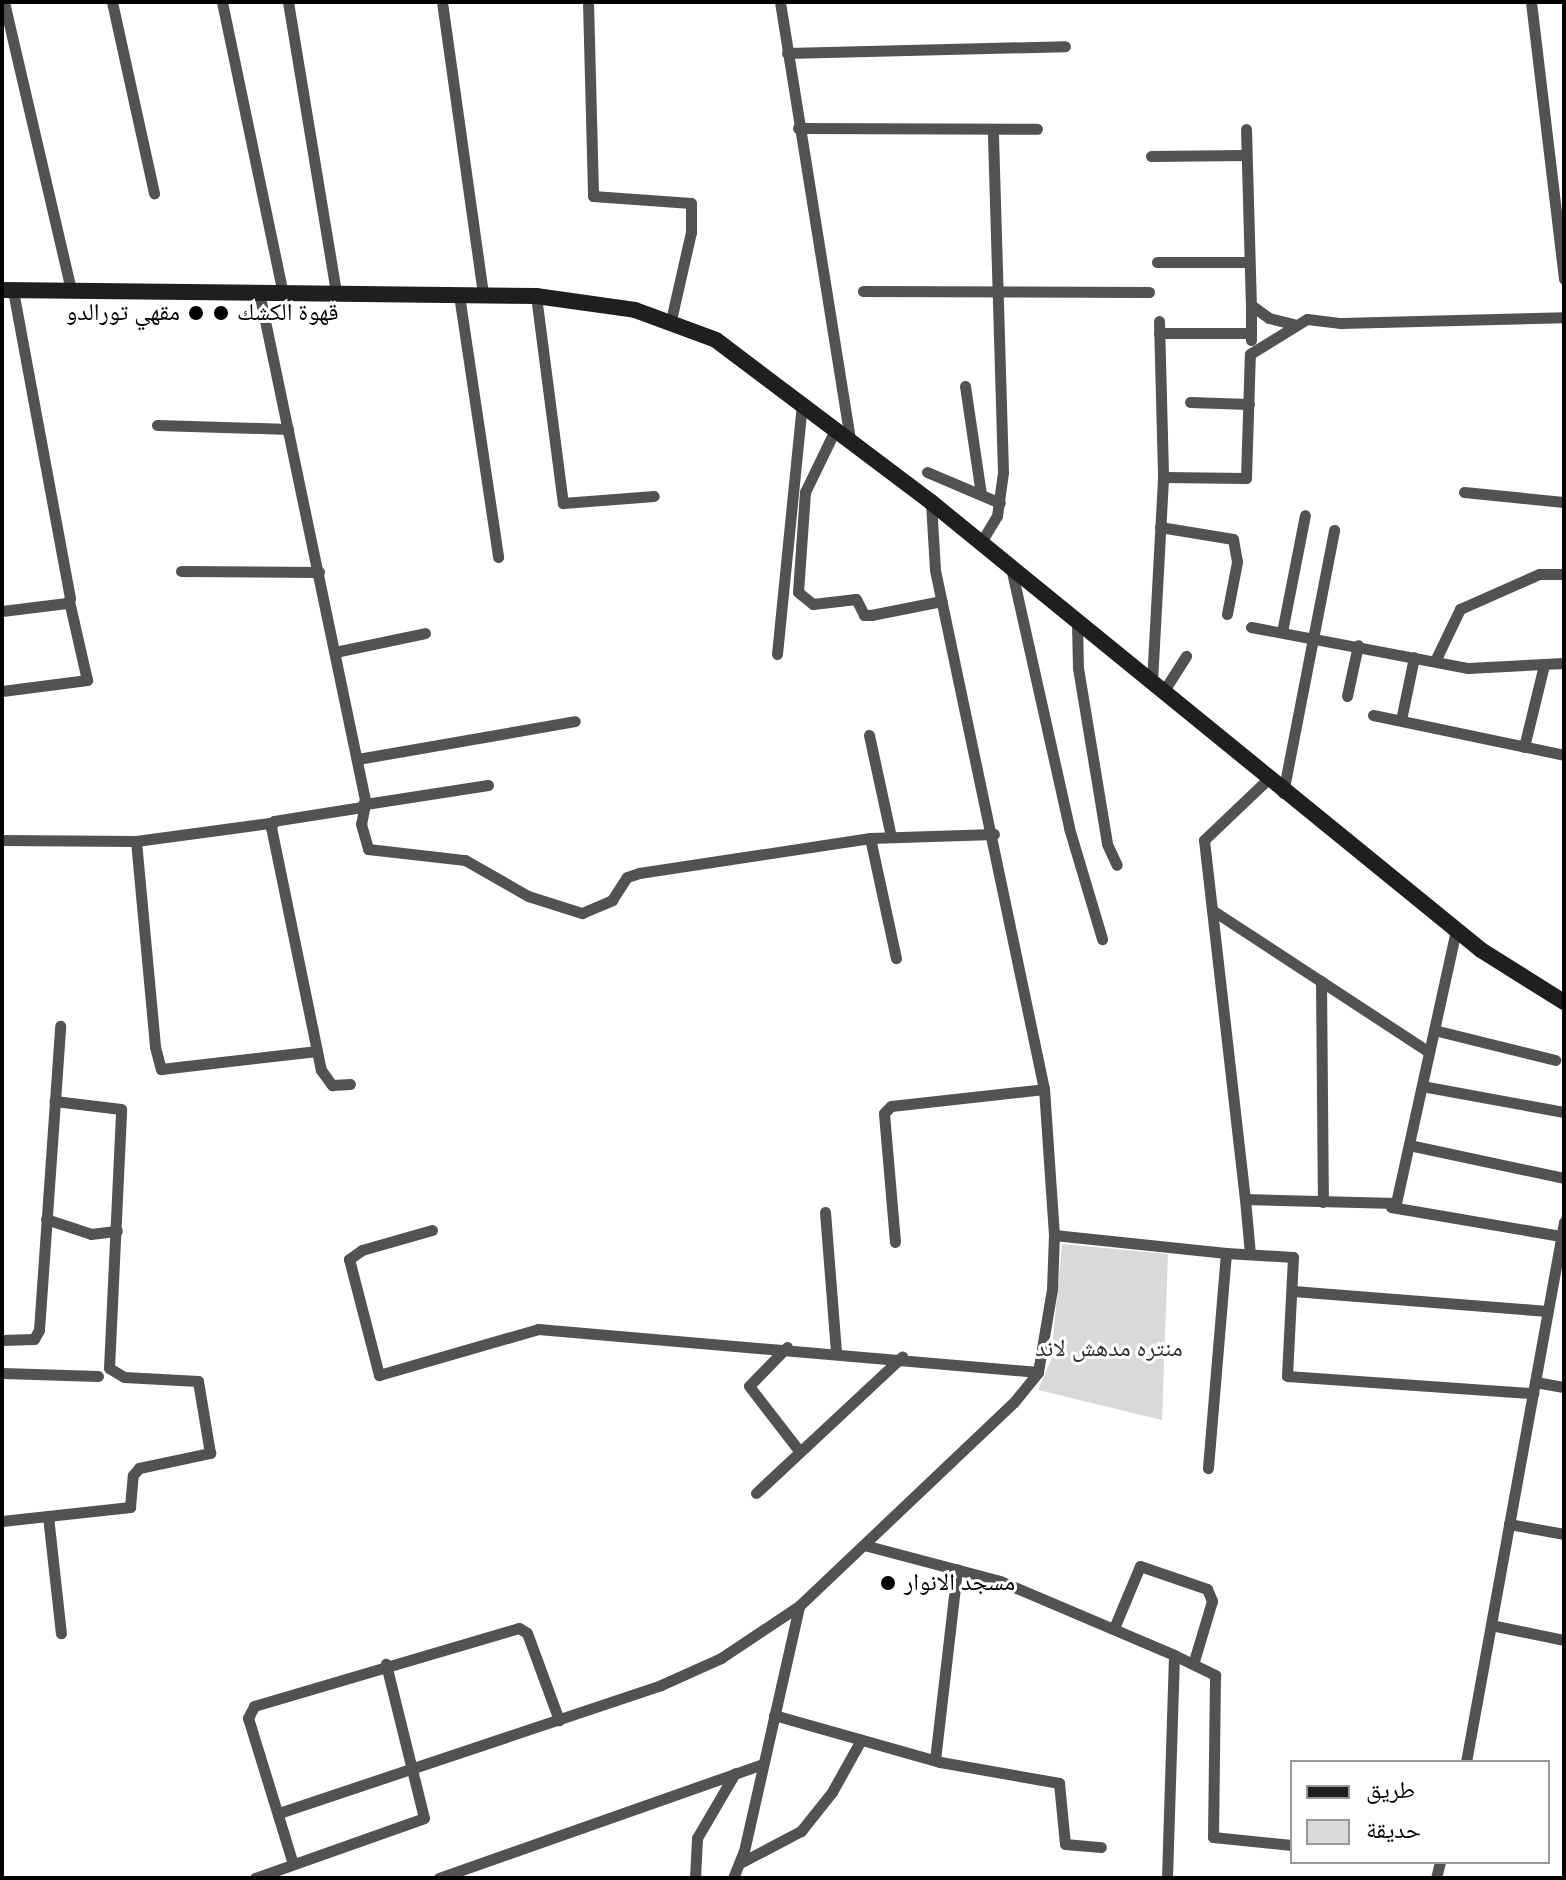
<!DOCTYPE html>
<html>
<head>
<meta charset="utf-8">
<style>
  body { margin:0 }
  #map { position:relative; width:1566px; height:1880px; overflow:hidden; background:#fff; font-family:Roboto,"Noto Naskh Arabic",sans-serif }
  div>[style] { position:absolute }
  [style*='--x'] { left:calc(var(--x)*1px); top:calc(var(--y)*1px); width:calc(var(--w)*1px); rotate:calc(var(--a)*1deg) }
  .green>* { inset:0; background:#d9d9d9 }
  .minor>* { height:11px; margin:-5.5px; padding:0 5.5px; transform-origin:5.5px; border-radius:5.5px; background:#525252 }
  .secondary>* { height:16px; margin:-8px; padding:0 8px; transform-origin:8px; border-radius:8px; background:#1f1f1f }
  .dots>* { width:22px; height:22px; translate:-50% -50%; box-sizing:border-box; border:4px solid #fff; border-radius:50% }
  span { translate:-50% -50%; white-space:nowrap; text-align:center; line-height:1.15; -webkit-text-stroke:6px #fff; paint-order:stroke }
  .poi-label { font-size:24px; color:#000 }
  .right { translate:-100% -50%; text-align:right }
  .left { translate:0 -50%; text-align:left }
  .park-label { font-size:24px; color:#303030 }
  .frame { position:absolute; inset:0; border:4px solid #000; pointer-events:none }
  .legend { position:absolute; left:1290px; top:1760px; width:260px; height:104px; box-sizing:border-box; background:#fff; border:2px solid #999; margin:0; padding:10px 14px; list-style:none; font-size:24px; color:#000 }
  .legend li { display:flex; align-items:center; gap:16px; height:40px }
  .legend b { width:40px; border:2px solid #999 }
</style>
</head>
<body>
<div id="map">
  <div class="green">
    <i style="clip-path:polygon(1062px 1244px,1168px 1254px,1162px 1420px,1038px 1390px,1051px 1360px)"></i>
  </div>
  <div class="minor">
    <i style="--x:4;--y:2;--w:296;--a:76.9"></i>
    <i style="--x:112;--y:2;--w:196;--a:77.6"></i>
    <i style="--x:222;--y:2;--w:298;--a:78.2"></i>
    <i style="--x:288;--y:2;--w:295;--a:80.6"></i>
    <i style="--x:442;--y:2;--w:296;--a:82"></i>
    <i style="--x:588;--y:2;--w:194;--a:88.5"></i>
    <i style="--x:593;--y:196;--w:98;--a:4.1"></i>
    <i style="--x:691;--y:203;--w:29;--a:90"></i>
    <i style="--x:691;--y:232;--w:90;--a:102.8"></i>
    <i style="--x:780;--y:2;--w:442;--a:80.9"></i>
    <i style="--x:1531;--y:2;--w:279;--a:83.2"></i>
    <i style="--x:787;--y:53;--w:278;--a:-1.4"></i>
    <i style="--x:798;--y:128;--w:239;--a:0.2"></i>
    <i style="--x:1246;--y:129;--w:176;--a:88.4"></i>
    <i style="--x:1251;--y:305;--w:22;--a:36"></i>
    <i style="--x:1269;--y:318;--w:25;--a:14"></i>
    <i style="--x:1151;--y:156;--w:95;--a:-0.6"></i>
    <i style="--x:1157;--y:262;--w:92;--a:0"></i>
    <i style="--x:863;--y:291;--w:286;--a:0.2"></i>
    <i style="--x:259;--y:292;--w:519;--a:78.21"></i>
    <i style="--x:365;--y:800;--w:8;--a:113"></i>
    <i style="--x:362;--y:807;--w:89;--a:171"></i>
    <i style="--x:274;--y:821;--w:7;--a:117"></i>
    <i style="--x:271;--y:827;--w:248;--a:78.4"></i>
    <i style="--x:321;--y:1070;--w:19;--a:54"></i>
    <i style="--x:332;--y:1085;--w:18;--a:-3"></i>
    <i style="--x:459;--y:295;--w:265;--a:81.5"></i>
    <i style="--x:536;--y:296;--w:209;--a:82.6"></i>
    <i style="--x:563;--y:503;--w:91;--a:-4.4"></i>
    <i style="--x:1159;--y:321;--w:156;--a:88.5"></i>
    <i style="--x:1159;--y:333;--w:92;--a:0"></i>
    <i style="--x:1251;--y:340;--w:35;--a:-90"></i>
    <i style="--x:965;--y:386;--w:110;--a:81.6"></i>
    <i style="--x:1190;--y:402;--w:59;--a:1.9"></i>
    <i style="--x:157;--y:425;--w:131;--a:1.7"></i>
    <i style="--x:836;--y:428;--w:71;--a:115.8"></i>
    <i style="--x:805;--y:492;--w:100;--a:94"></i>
    <i style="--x:798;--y:592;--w:19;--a:39"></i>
    <i style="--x:813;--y:604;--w:43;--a:-6.6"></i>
    <i style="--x:856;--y:599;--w:18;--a:63"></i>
    <i style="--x:864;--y:615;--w:7;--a:0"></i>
    <i style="--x:871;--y:615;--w:72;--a:-11.2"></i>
    <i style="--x:927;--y:472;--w:79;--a:23"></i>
    <i style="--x:1464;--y:492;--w:100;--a:5.7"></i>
    <i style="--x:1160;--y:527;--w:74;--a:9.3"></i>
    <i style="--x:1233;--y:539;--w:23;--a:80"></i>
    <i style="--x:1237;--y:562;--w:53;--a:100.9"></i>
    <i style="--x:980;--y:544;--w:33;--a:-59"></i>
    <i style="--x:997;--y:516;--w:44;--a:-82.2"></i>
    <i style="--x:1003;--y:472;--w:343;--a:-91.7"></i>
    <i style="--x:181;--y:571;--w:138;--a:0.4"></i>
    <i style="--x:1012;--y:572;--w:262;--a:77.4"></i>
    <i style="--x:1069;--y:828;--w:116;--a:73.4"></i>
    <i style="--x:2;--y:611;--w:65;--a:-7"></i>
    <i style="--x:67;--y:603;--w:6;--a:-59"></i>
    <i style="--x:70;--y:598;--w:313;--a:-100.5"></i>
    <i style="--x:1077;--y:624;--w:44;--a:88.7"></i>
    <i style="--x:1078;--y:668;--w:178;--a:80.6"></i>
    <i style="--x:1107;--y:844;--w:23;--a:65"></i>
    <i style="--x:1251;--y:627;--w:221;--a:10.7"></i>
    <i style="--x:1468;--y:668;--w:96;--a:-3"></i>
    <i style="--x:1282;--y:632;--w:119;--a:-78.9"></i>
    <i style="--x:335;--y:652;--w:92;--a:-11.9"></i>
    <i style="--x:777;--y:654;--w:253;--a:-84.3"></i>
    <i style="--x:1435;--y:661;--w:58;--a:-64.3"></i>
    <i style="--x:1460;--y:609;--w:86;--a:-23.9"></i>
    <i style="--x:1539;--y:574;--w:25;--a:0"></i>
    <i style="--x:1152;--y:682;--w:205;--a:-86.9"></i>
    <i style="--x:1163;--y:477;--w:83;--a:0.7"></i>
    <i style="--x:1246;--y:478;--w:124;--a:-88.2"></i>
    <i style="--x:1250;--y:354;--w:67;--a:-31.6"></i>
    <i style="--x:1307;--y:319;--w:34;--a:7"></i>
    <i style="--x:1341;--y:323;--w:223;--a:-1.5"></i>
    <i style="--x:2;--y:691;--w:86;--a:-7.4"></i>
    <i style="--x:87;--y:680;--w:81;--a:-102.8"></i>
    <i style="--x:1163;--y:692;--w:43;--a:-57.4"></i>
    <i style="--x:1347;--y:696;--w:52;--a:-77.8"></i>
    <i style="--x:1373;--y:715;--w:195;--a:11.8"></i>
    <i style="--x:1401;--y:720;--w:64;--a:-78.3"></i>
    <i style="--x:869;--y:735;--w:104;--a:77.8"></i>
    <i style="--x:1524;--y:747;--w:84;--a:-76.3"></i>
    <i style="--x:358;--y:759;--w:220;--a:-9.9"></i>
    <i style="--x:1267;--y:780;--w:87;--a:136.4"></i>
    <i style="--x:1204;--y:840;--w:361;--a:83.5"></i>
    <i style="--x:1245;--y:1199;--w:151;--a:1.5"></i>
    <i style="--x:1396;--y:1203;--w:280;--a:-77.6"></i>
    <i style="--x:488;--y:785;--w:124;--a:171.2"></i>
    <i style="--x:365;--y:804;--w:20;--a:101"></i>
    <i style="--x:361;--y:824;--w:26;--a:74"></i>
    <i style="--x:368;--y:849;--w:98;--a:6.5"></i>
    <i style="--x:465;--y:860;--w:73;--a:29.7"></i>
    <i style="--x:528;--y:896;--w:57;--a:17.5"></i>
    <i style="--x:582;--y:913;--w:33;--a:-23"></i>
    <i style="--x:612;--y:900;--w:27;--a:-57"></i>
    <i style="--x:627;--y:877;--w:13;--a:-18"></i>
    <i style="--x:639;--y:873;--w:234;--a:-8.6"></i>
    <i style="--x:870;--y:838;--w:124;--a:-1.8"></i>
    <i style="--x:1283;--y:793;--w:268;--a:-79"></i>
    <i style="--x:870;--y:838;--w:123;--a:77.8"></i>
    <i style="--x:2;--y:840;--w:134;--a:0.4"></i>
    <i style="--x:136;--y:841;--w:135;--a:-7.7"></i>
    <i style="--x:136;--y:841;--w:207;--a:84.7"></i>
    <i style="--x:155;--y:1047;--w:23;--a:75"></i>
    <i style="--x:161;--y:1069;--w:157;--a:-6.6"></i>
    <i style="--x:1212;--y:910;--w:259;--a:33.2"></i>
    <i style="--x:1321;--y:981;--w:221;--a:89.5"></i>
    <i style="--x:1434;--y:1030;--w:125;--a:13.9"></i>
    <i style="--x:1422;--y:1086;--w:144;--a:10.4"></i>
    <i style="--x:1409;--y:1145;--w:158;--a:12"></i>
    <i style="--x:1245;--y:1199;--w:55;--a:84.8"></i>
    <i style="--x:1391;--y:1207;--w:172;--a:9.7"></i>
    <i style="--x:825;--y:1212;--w:139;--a:85.5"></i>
    <i style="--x:46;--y:1219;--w:47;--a:18.4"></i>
    <i style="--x:91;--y:1234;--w:26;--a:-7"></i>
    <i style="--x:432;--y:1230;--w:73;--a:164.1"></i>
    <i style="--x:362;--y:1250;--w:16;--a:145"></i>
    <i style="--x:349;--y:1259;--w:120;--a:75.5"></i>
    <i style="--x:379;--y:1375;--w:166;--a:-16.1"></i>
    <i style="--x:538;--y:1329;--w:502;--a:4.92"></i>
    <i style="--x:1054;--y:1235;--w:173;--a:6"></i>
    <i style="--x:1226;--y:1253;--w:216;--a:94.8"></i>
    <i style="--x:895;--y:1242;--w:129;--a:-94.9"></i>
    <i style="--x:884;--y:1113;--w:10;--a:-45"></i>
    <i style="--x:891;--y:1106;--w:154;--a:-6.3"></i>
    <i style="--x:1226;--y:1253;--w:67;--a:3.4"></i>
    <i style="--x:1293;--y:1257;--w:119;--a:92.9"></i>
    <i style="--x:1287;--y:1376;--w:247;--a:4"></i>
    <i style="--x:1293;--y:1291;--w:255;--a:4.5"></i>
    <i style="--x:2;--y:1340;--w:32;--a:-2"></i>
    <i style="--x:34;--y:1339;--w:10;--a:-61"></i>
    <i style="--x:39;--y:1330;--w:305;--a:-86"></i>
    <i style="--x:787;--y:1347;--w:54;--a:134.3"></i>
    <i style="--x:749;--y:1386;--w:83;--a:52.3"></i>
    <i style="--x:2;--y:1373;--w:96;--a:1.8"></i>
    <i style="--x:1535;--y:1382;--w:29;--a:10"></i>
    <i style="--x:756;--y:1493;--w:200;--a:-43"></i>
    <i style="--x:48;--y:1516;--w:118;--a:83.7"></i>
    <i style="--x:2;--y:1521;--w:129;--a:-6.2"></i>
    <i style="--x:130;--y:1507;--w:32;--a:-85"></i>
    <i style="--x:133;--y:1475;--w:9;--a:-49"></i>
    <i style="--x:139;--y:1468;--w:73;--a:-11.9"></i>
    <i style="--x:210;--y:1453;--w:73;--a:-99.5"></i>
    <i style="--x:198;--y:1381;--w:74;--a:-176.9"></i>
    <i style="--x:124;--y:1377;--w:17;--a:-149"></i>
    <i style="--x:109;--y:1368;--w:259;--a:-87.3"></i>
    <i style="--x:121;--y:1109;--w:67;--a:-173.2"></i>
    <i style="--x:1509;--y:1524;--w:56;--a:10.3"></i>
    <i style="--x:864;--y:1545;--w:141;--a:14.8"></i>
    <i style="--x:1000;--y:1581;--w:189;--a:23"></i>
    <i style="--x:1174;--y:1655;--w:223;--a:91.8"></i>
    <i style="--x:1491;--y:1625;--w:75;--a:11.6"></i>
    <i style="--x:1114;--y:1628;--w:67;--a:-67.2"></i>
    <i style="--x:1140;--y:1566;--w:71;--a:18.9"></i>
    <i style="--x:1207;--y:1589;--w:13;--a:67"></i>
    <i style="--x:1212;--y:1601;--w:63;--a:106.7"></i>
    <i style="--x:1174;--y:1655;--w:46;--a:26"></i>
    <i style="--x:1215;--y:1675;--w:162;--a:90.7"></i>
    <i style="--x:1213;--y:1837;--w:79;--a:5.8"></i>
    <i style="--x:774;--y:1715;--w:173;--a:15.8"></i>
    <i style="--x:940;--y:1762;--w:121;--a:10"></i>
    <i style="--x:1059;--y:1783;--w:61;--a:84.4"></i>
    <i style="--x:1065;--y:1844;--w:36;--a:5"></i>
    <i style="--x:935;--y:1760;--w:192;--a:-83.4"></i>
    <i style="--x:1466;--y:1762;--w:549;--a:-79.71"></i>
    <i style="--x:279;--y:1813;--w:403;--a:-18.5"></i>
    <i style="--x:661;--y:1685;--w:66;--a:-24.2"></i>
    <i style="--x:721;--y:1658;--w:94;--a:-33.7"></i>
    <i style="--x:799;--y:1606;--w:296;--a:-43.5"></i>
    <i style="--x:1014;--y:1402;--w:38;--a:-51"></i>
    <i style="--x:1038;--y:1372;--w:84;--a:-80.4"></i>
    <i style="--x:1052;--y:1289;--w:54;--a:-87.9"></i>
    <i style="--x:1054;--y:1235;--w:146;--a:-93.9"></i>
    <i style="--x:1044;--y:1089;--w:530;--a:-101.86"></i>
    <i style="--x:935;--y:570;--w:68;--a:-93.4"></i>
    <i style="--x:740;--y:1863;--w:69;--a:-27.7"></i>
    <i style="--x:801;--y:1831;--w:50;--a:-51.5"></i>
    <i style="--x:832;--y:1792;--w:60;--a:-60.9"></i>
    <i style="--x:293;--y:1864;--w:153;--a:-107.1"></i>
    <i style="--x:248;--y:1718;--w:13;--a:-63"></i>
    <i style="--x:254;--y:1706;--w:276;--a:-16.4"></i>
    <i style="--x:519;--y:1628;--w:9;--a:32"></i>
    <i style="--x:527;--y:1633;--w:93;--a:69.8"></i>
    <i style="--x:255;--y:1878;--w:179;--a:-19.5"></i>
    <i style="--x:424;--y:1818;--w:159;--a:-103.9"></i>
    <i style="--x:439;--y:1878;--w:343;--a:-19.4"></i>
    <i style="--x:695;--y:1878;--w:40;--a:-87.1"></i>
    <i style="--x:697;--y:1838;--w:75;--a:-59.7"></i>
    <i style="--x:733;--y:1878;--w:29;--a:-68"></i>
    <i style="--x:744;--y:1851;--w:251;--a:-77.3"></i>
    <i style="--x:1436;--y:1878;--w:16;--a:-76"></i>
  </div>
  <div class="secondary">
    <i style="--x:2;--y:290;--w:534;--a:0.64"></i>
    <i style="--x:536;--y:296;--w:100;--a:8"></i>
    <i style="--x:635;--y:310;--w:86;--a:20.3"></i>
    <i style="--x:716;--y:340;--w:269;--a:37"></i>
    <i style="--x:931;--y:502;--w:709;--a:39.16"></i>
    <i style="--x:1481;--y:950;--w:98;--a:32.1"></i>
  </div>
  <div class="dots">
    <i style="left:196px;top:313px;background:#000"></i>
    <i style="left:221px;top:313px;background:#000"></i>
    <i style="left:888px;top:1583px;background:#000"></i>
  </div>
  <div class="poi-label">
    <span class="right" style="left:180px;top:313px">مقهي تورالدو</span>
    <span class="left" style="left:237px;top:313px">قهوة الكشك</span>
    <span class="left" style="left:904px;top:1583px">مسجد الانوار</span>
  </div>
  <div class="park-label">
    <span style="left:1109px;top:1349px">منتره مدهش لاند</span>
  </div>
  <div class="frame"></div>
  <ul class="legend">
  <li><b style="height:10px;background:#1f1f1f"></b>طريق</li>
  <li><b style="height:22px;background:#d9d9d9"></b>حديقة</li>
  </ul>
</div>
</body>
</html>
